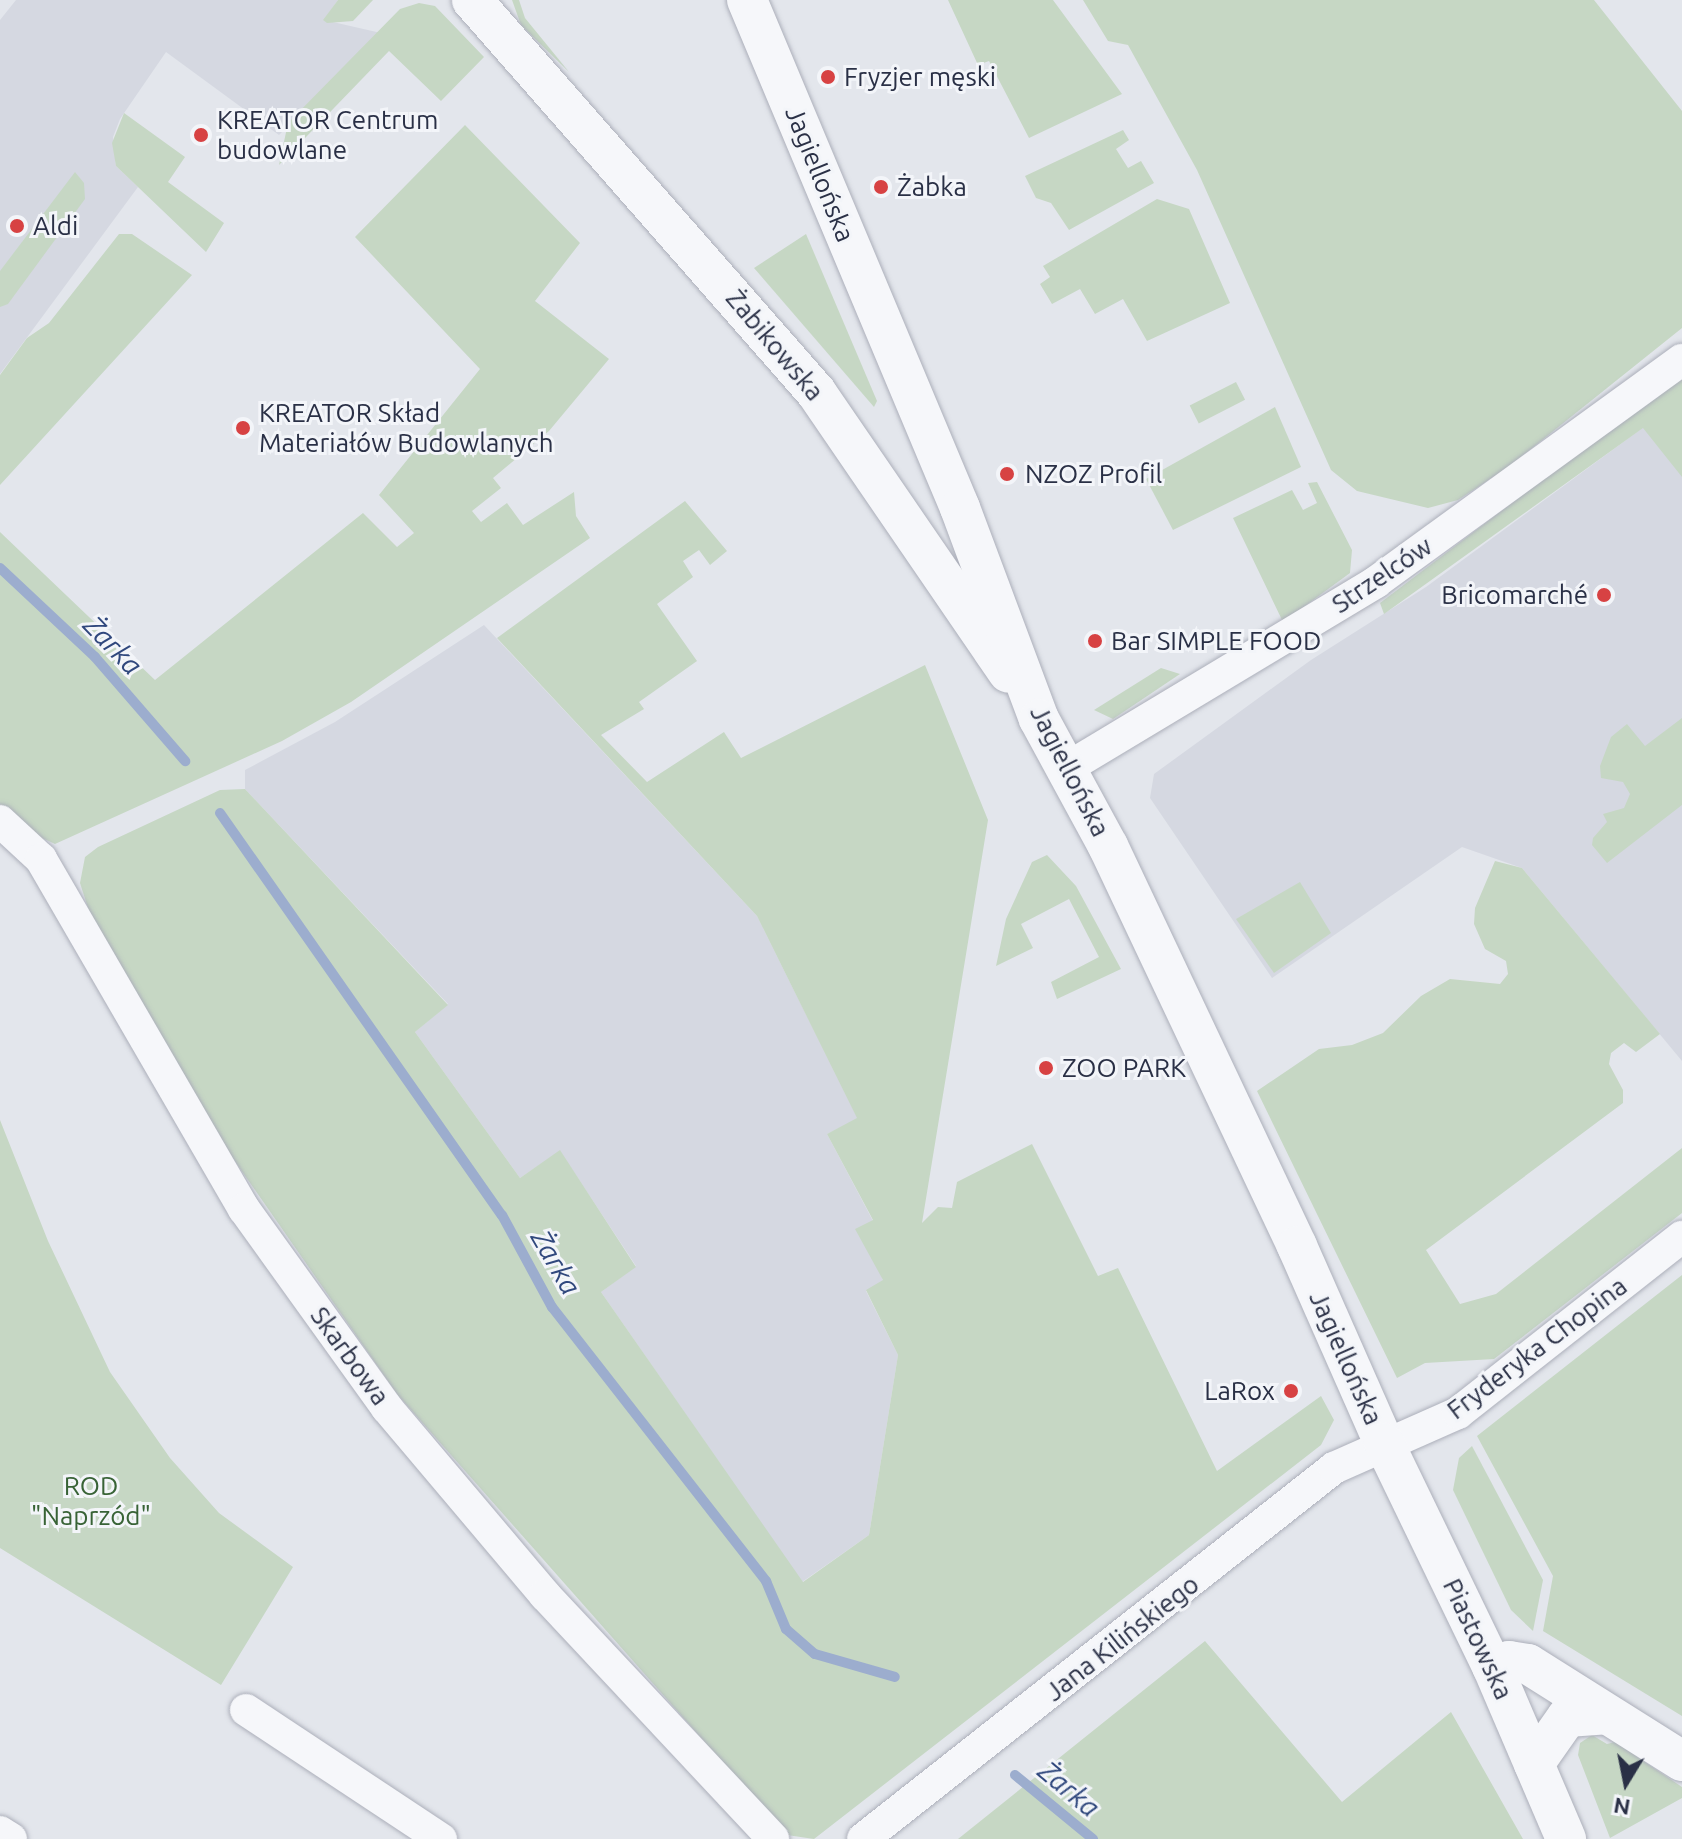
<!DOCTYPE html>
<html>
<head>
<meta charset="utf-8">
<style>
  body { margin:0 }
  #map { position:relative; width:1682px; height:1839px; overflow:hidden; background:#e3e6ec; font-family:Ubuntu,sans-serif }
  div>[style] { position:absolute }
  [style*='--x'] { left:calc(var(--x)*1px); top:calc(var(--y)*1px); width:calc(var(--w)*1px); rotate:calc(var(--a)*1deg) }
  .built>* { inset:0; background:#d5d8e1 }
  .green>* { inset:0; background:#c6d7c4; transform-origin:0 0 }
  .stream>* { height:10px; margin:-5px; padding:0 5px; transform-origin:5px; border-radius:5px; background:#9cadce }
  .roads { filter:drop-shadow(0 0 2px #acafba) drop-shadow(0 0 2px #acafba) }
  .minor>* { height:32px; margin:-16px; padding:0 16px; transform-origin:16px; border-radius:16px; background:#f6f7fa }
  .tertiary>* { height:40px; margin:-20px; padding:0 20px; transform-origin:20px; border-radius:20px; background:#f6f7fa }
  .dots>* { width:22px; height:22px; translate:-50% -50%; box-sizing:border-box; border:4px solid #f3f5f9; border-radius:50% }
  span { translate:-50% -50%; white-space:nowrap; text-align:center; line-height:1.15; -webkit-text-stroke:6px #f3f5f9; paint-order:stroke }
  .poi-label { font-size:26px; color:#2a3046 }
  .left { translate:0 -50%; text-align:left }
  .right { translate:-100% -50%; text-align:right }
  .street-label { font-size:26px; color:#2a3046 }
  .park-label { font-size:26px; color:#386336 }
  .water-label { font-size:28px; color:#30487d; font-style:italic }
  .north { position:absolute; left:1586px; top:1743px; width:80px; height:80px; -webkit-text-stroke:6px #f3f5f9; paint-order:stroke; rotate:190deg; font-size:22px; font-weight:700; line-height:32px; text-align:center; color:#2a3046 }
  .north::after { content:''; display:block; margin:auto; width:28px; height:36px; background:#2a3046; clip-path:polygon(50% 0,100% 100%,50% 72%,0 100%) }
</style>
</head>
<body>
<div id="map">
  <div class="built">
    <i style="clip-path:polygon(16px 0,338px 0,324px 20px,381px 33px,279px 135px,166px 52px,120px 119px,113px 137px,116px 166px,138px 187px,0 374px,0 20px)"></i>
    <i style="clip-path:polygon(1682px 399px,1682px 1061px,1522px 868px,1462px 847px,1272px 978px,1150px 798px,1154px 774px,1311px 660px,1426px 587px)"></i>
    <i style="clip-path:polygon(484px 625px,757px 916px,858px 1119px,827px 1134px,873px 1221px,883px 1281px,866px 1291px,898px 1355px,869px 1535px,802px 1582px,601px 1292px,636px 1266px,560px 1151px,520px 1178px,415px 1032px,448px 1004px,245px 789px,245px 770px,335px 722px)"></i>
  </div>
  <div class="green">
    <i style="clip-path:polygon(338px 0,373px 0,353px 21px,327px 23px,323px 20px)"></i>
    <i style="clip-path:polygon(512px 0,519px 0,525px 18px,569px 72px,521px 25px)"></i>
    <i style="clip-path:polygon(948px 0,1053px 0,1122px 94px,1029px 138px,989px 61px,978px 65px)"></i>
    <i style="clip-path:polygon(1083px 0,1594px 0,1682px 111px,1682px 328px,1507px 468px,1458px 500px,1428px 508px,1357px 491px,1331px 470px,1197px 170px,1128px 45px,1108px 41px)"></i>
    <i style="clip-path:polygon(419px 3px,435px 6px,484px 57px,441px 101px,389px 51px,279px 165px,288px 123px,400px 9px)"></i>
    <i style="clip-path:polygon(124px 113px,185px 157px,168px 182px,224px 223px,206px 252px,116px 166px,112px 143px)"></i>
    <i style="clip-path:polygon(465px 125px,580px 243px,535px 301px,609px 359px,549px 431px,493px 478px,501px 488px,472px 511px,481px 522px,507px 503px,523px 525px,574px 492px,576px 516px,590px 538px,351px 702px,282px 741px,55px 844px,29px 832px,0 804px,0 532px,155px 680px,363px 513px,397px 547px,414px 533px,379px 495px,480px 369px,355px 237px)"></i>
    <i style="clip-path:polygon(1123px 130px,1129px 140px,1116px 149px,1128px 168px,1141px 161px,1154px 183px,1069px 230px,1051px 203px,1036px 198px,1025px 176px)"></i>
    <i style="clip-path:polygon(75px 172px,84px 183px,85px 199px,8px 304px,0 307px,0 271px)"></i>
    <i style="clip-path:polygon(1157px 199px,1189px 209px,1230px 303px,1147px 341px,1123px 299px,1095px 314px,1080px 289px,1052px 304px,1040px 284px,1050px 277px,1043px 266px)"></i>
    <i style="clip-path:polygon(119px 234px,132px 234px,192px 275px,0 485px,0 375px,27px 338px,49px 323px)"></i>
    <i style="clip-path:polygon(806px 234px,877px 401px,874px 407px,754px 268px)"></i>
    <i style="clip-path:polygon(1682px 374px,1682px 477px,1643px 428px,1384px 614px,1380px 603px)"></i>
    <i style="left:1236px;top:382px;width:20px;height:52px;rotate:63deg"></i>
    <i style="clip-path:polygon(1275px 407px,1301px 467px,1173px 530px,1146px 479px)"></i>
    <i style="clip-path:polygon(1317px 482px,1352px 550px,1350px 573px,1283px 622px,1233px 518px,1292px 490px,1303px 510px,1317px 503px,1308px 483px)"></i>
    <i style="clip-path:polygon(685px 501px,727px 551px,710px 565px,699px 550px,683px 561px,693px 577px,657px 604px,697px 661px,639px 702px,644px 709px,601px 735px,647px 782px,724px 732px,741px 758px,925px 665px,988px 820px,922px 1223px,938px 1207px,952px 1208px,957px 1182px,1032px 1144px,1098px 1276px,1118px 1268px,1217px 1471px,1321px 1396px,1334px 1420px,1321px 1445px,814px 1839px,787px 1835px,397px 1394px,184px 1088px,91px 917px,80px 883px,85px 857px,98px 847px,220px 790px,245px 789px,448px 1005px,415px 1032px,520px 1178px,560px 1150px,636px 1267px,601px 1292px,803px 1582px,869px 1535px,898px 1355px,866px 1290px,883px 1280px,855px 1229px,873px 1220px,827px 1134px,857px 1118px,757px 916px,497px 638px)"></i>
    <i style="clip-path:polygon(1161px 668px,1180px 674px,1113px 719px,1094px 710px)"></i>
    <i style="clip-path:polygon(1682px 718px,1682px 805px,1607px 863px,1592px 845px,1593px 838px,1607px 822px,1603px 814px,1624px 808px,1630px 794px,1623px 782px,1601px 778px,1600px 766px,1611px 737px,1627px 724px,1645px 746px)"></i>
    <i style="clip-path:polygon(1047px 855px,1076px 886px,1121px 969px,1057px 999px,1051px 982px,1099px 957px,1069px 899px,1021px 924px,1033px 948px,996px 966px,1006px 919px,1032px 862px)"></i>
    <i style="clip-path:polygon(1495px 861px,1522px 868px,1660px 1034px,1636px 1052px,1624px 1043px,1611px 1053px,1609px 1064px,1623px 1090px,1623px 1103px,1426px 1250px,1460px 1304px,1496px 1294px,1682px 1148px,1682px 1213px,1494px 1359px,1425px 1363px,1397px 1378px,1257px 1091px,1319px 1049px,1352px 1045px,1383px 1033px,1421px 996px,1450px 979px,1500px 984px,1508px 974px,1506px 961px,1485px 949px,1474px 924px,1475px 908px)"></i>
    <i style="clip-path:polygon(1300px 882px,1331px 933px,1274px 973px,1236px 919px)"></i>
    <i style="clip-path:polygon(0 1120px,48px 1241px,110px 1372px,170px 1458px,219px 1513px,293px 1567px,221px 1685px,0 1548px)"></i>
    <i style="clip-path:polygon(1682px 1275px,1682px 1716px,1543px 1631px,1553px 1576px,1477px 1436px)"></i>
    <i style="clip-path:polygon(1472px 1446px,1543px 1580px,1533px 1631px,1511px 1610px,1453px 1490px,1459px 1458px)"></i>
    <i style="clip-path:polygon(1205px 1641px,1342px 1802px,1451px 1712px,1523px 1839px,958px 1839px)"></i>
    <i style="clip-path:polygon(1592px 1735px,1607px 1744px,1615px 1742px,1682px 1787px,1682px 1798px,1610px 1838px,1578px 1755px,1580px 1743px)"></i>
  </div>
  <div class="stream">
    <i style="--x:0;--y:568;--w:130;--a:43.1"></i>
    <i style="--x:95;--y:657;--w:138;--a:49.1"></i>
    <i style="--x:220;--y:813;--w:491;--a:55"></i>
    <i style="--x:502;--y:1215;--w:105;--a:61.5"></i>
    <i style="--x:552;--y:1307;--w:348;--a:52"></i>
    <i style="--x:766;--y:1581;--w:52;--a:67.4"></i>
    <i style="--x:786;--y:1629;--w:38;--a:41"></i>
    <i style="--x:815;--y:1654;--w:83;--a:16"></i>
    <i style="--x:1015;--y:1775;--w:101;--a:39.4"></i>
  </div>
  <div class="roads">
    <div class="minor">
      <i style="--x:1067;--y:768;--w:361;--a:-31"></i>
      <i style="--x:1376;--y:582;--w:378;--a:-36"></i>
      <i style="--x:0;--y:821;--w:56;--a:42.8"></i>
      <i style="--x:41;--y:859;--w:405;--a:59.9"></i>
      <i style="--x:244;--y:1209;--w:245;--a:54.3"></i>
      <i style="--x:387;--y:1408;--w:245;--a:49.8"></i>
      <i style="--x:545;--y:1595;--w:334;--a:46.9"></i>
      <i style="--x:246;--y:1710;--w:234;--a:33.5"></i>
      <i style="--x:0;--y:1832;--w:13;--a:32"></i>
      <i style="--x:863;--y:1839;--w:600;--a:-38.23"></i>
      <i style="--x:1334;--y:1468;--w:136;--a:-23.9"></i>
      <i style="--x:1458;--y:1413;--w:285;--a:-38.2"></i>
    </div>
    <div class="tertiary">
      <i style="--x:472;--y:0;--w:522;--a:48.73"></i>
      <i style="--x:816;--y:392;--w:340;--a:55.6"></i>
      <i style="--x:747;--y:0;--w:551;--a:67.25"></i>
      <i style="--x:960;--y:508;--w:225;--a:69.5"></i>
      <i style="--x:1039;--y:719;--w:145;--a:61.5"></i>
      <i style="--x:1108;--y:846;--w:442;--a:64.7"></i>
      <i style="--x:1297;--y:1246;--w:215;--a:66.2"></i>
      <i style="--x:1384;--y:1443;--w:248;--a:64.2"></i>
      <i style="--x:1492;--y:1666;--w:188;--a:66.8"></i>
      <i style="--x:1492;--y:1666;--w:18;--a:-16"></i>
      <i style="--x:1509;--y:1661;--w:19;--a:9"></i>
      <i style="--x:1528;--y:1664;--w:182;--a:32.2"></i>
      <i style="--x:1534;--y:1764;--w:57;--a:-54.9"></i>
      <i style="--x:1567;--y:1717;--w:39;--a:-4"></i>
    </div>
  </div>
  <div class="dots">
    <i style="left:828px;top:77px;background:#d74243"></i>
    <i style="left:201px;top:135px;background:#d74243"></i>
    <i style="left:881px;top:187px;background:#d74243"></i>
    <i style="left:17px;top:226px;background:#d74243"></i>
    <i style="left:243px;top:428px;background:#d74243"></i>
    <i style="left:1007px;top:474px;background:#d74243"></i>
    <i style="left:1604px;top:595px;background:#d74243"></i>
    <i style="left:1095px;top:641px;background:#d74243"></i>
    <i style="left:1046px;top:1068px;background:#d74243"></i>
    <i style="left:1291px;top:1391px;background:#d74243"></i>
  </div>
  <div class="poi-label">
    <span class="left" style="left:844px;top:77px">Fryzjer męski</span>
    <span class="left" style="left:217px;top:135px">KREATOR Centrum<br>budowlane</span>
    <span class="left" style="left:897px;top:187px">Żabka</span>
    <span class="left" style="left:33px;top:226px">Aldi</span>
    <span class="left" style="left:259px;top:428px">KREATOR Skład<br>Materiałów Budowlanych</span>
    <span class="left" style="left:1025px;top:474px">NZOZ Profil</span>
    <span class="right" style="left:1588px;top:595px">Bricomarché</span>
    <span class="left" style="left:1111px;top:641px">Bar SIMPLE FOOD</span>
    <span class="left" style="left:1062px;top:1068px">ZOO PARK</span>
    <span class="right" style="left:1275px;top:1391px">LaRox</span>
  </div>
  <div class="street-label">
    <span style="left:820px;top:174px;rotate:68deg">Jagiellońska</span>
    <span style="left:775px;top:345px;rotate:50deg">Żabikowska</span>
    <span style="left:1382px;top:575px;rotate:-34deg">Strzelców</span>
    <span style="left:1070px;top:771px;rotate:63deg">Jagiellońska</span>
    <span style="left:1537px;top:1348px;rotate:-37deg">Fryderyka Chopina</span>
    <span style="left:350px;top:1356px;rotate:54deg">Skarbowa</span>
    <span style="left:1346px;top:1358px;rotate:66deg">Jagiellońska</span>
    <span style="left:1122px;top:1638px;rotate:-38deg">Jana Kilińskiego</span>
    <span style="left:1478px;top:1639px;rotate:65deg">Piastowska</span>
  </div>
  <div class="park-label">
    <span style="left:91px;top:1501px">ROD<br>"Naprzód"</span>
  </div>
  <div class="water-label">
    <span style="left:113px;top:645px;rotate:46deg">Żarka</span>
    <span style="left:556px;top:1262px;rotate:60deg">Żarka</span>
    <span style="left:1069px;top:1789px;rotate:40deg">Żarka</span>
  </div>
  <div class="north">N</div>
</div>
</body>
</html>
